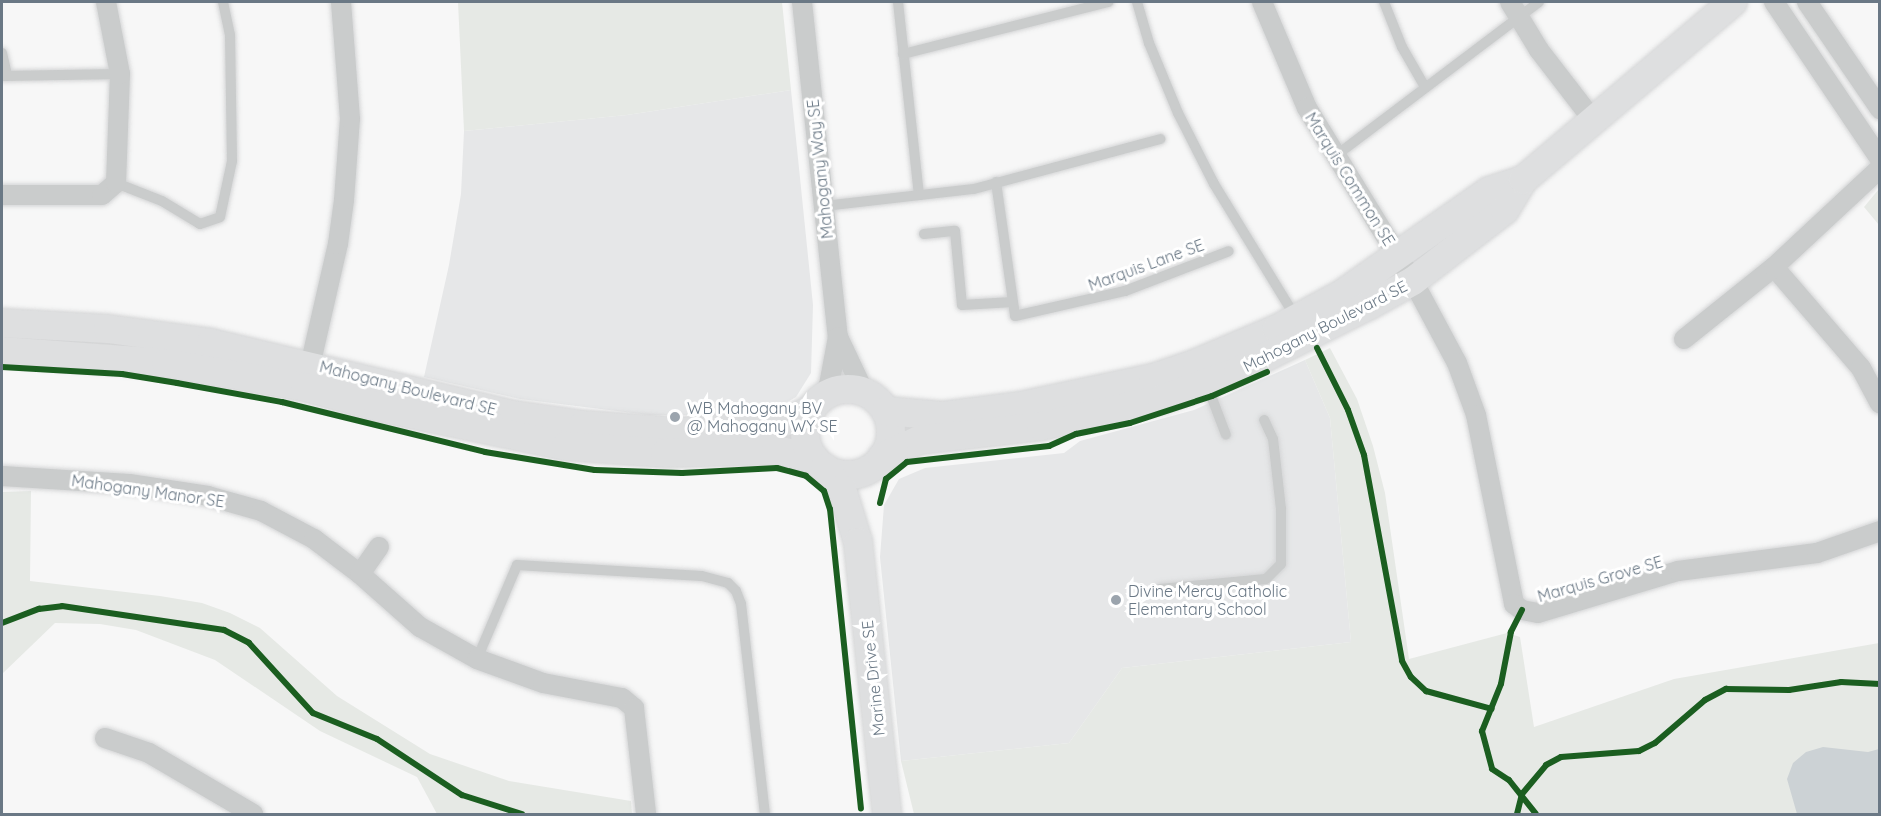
<!DOCTYPE html>
<html>
<head>
<meta charset="utf-8">
<style>
  body { margin:0 }
  #map { position:relative; width:1881px; height:816px; overflow:hidden; background:#f7f7f7; font-family:Quicksand,sans-serif }
  div>[style] { position:absolute }
  [style*='--x'] { left:calc(var(--x)*1px); top:calc(var(--y)*1px); width:calc(var(--w)*1px); rotate:calc(var(--a)*1deg) }
  .built>* { inset:0; background:#e6e7e8 }
  .green>* { inset:0; background:#e6e9e5 }
  .water>* { inset:0; background:#ccd2d5 }
  .roads { filter:drop-shadow(0 0 2px #d4d5d6) drop-shadow(0 0 2px #d4d5d6) }
  .lane>* { height:10px; margin:-5px; padding:0 5px; transform-origin:5px; border-radius:5px; background:#cacccc }
  .street>* { height:20px; margin:-10px; padding:0 10px; transform-origin:10px; border-radius:10px; background:#cacccc }
  .secondary>* { height:28px; margin:-14px; padding:0 14px; transform-origin:14px; border-radius:14px; background:#dedfe0 }
  .secondary>.ring { margin:-14px; padding:0; box-sizing:content-box; background:none; border:28px solid #dedfe0; border-radius:50% }
  .cycleway>* { height:6px; margin:-3px; padding:0 3px; transform-origin:3px; border-radius:3px; background:#1b5e20 }
  .dots>* { width:16px; height:16px; translate:-50% -50%; box-sizing:border-box; border:3px solid #fff; border-radius:50% }
  span { translate:-50% -50%; white-space:nowrap; text-align:center; line-height:1.15; -webkit-text-stroke:6px #fff; paint-order:stroke }
  .street-label { font-size:16px; color:#6a7885 }
  .poi-label { font-size:16px; color:#6a7885 }
  .left { translate:0 -50%; text-align:left }
  .frame { position:absolute; inset:0; border:3px solid #6a7885; pointer-events:none }
</style>
</head>
<body>
<div id="map">
  <div class="built">
    <i style="clip-path:polygon(791px 90px,813px 305px,811px 373px,796px 397px,784px 404px,736px 406px,722px 415px,649px 415px,520px 399px,424px 377px,449px 265px,461px 194px,464px 131px,627px 115px)"></i>
    <i style="clip-path:polygon(1305px 360px,1330px 418px,1351px 642px,1122px 668px,1069px 743px,901px 761px,880px 557px,884px 505px,899px 479px,925px 468px,1064px 453px,1080px 441px,1194px 410px)"></i>
  </div>
  <div class="green">
    <i style="clip-path:polygon(458px 2px,782px 2px,791px 90px,627px 115px,464px 131px)"></i>
    <i style="clip-path:polygon(1879px 189px,1879px 225px,1864px 207px)"></i>
    <i style="clip-path:polygon(1330px 348px,1357px 399px,1373px 446px,1385px 493px,1409px 659px,1507px 633px,1520px 637px,1534px 727px,1674px 679px,1879px 643px,1879px 814px,914px 814px,901px 761px,1069px 743px,1122px 668px,1351px 642px,1330px 418px,1305px 360px)"></i>
    <i style="clip-path:polygon(31px 491px,30px 581px,160px 596px,202px 603px,230px 613px,260px 628px,337px 696px,430px 754px,509px 781px,631px 801px,632px 814px,437px 814px,417px 777px,320px 731px,215px 660px,136px 630px,100px 624px,55px 623px,2px 674px,2px 492px)"></i>
  </div>
  <div class="water">
    <i style="clip-path:polygon(1823px 747px,1868px 752px,1879px 749px,1879px 814px,1797px 814px,1787px 779px,1793px 763px,1806px 752px)"></i>
  </div>
  <div class="roads">
    <div class="lane">
      <i style="--x:898;--y:2;--w:194;--a:83.8"></i>
      <i style="--x:1137;--y:2;--w:43;--a:73.7"></i>
      <i style="--x:1149;--y:43;--w:76;--a:67.5"></i>
      <i style="--x:1178;--y:113;--w:80;--a:63.1"></i>
      <i style="--x:1214;--y:184;--w:155;--a:58.5"></i>
      <i style="--x:1384;--y:2;--w:48;--a:68.2"></i>
      <i style="--x:1402;--y:47;--w:46;--a:60.1"></i>
      <i style="--x:2;--y:53;--w:23;--a:77"></i>
      <i style="--x:903;--y:54;--w:212;--a:-14.2"></i>
      <i style="--x:2;--y:76;--w:118;--a:-1"></i>
      <i style="--x:1334;--y:157;--w:257;--a:-37.1"></i>
      <i style="--x:996;--y:182;--w:135;--a:81.9"></i>
      <i style="--x:1015;--y:316;--w:113;--a:-12.8"></i>
      <i style="--x:1125;--y:291;--w:111;--a:-21"></i>
      <i style="--x:116;--y:183;--w:49;--a:21.4"></i>
      <i style="--x:162;--y:201;--w:44;--a:31.2"></i>
      <i style="--x:200;--y:224;--w:21;--a:-19"></i>
      <i style="--x:220;--y:217;--w:57;--a:-77.9"></i>
      <i style="--x:232;--y:161;--w:126;--a:-90.9"></i>
      <i style="--x:230;--y:35;--w:34;--a:-102"></i>
      <i style="--x:824;--y:206;--w:151;--a:-6.5"></i>
      <i style="--x:974;--y:189;--w:193;--a:-15"></i>
      <i style="--x:924;--y:234;--w:31;--a:-6"></i>
      <i style="--x:955;--y:231;--w:74;--a:84.6"></i>
      <i style="--x:962;--y:305;--w:51;--a:-3.4"></i>
      <i style="--x:1207;--y:385;--w:53;--a:69.2"></i>
      <i style="--x:1160;--y:589;--w:106;--a:-5.4"></i>
      <i style="--x:1266;--y:579;--w:21;--a:-45"></i>
      <i style="--x:1281;--y:564;--w:55;--a:-90"></i>
      <i style="--x:1281;--y:509;--w:70;--a:-96.5"></i>
      <i style="--x:1273;--y:439;--w:21;--a:-115"></i>
      <i style="--x:477;--y:659;--w:102;--a:-66.9"></i>
      <i style="--x:517;--y:565;--w:185;--a:3.4"></i>
      <i style="--x:702;--y:576;--w:27;--a:15"></i>
      <i style="--x:728;--y:583;--w:11;--a:45"></i>
      <i style="--x:736;--y:591;--w:14;--a:69"></i>
      <i style="--x:741;--y:604;--w:211;--a:83.5"></i>
    </div>
    <div class="street">
      <i style="--x:802;--y:2;--w:337;--a:83.9"></i>
      <i style="--x:838;--y:337;--w:49;--a:100.6"></i>
      <i style="--x:829;--y:385;--w:14;--a:120"></i>
      <i style="--x:1262;--y:2;--w:115;--a:67"></i>
      <i style="--x:1307;--y:108;--w:203;--a:58.5"></i>
      <i style="--x:1413;--y:281;--w:93;--a:61.8"></i>
      <i style="--x:1457;--y:363;--w:55;--a:69.9"></i>
      <i style="--x:1476;--y:415;--w:193;--a:78.6"></i>
      <i style="--x:1514;--y:604;--w:10;--a:37"></i>
      <i style="--x:1522;--y:610;--w:16;--a:11"></i>
      <i style="--x:1538;--y:613;--w:146;--a:-16.7"></i>
      <i style="--x:1678;--y:571;--w:140;--a:-7.4"></i>
      <i style="--x:1817;--y:553;--w:67;--a:-19.2"></i>
      <i style="--x:1510;--y:2;--w:56;--a:58.9"></i>
      <i style="--x:1539;--y:50;--w:88;--a:52.4"></i>
      <i style="--x:1774;--y:2;--w:189;--a:56"></i>
      <i style="--x:1807;--y:2;--w:130;--a:55.7"></i>
      <i style="--x:2;--y:195;--w:100;--a:0"></i>
      <i style="--x:102;--y:195;--w:18;--a:-41"></i>
      <i style="--x:116;--y:183;--w:109;--a:-87.9"></i>
      <i style="--x:120;--y:74;--w:73;--a:-101"></i>
      <i style="--x:1774;--y:267;--w:133;--a:49.3"></i>
      <i style="--x:1861;--y:368;--w:40;--a:62"></i>
      <i style="--x:838;--y:337;--w:61;--a:64.7"></i>
      <i style="--x:1684;--y:339;--w:115;--a:-38.7"></i>
      <i style="--x:1774;--y:267;--w:145;--a:-43"></i>
      <i style="--x:307;--y:379;--w:139;--a:-77.1"></i>
      <i style="--x:338;--y:244;--w:44;--a:-82.2"></i>
      <i style="--x:344;--y:200;--w:81;--a:-85.8"></i>
      <i style="--x:350;--y:119;--w:117;--a:-94.4"></i>
      <i style="--x:2;--y:476;--w:127;--a:3.6"></i>
      <i style="--x:129;--y:484;--w:80;--a:8.6"></i>
      <i style="--x:208;--y:496;--w:55;--a:15.8"></i>
      <i style="--x:261;--y:511;--w:60;--a:27.8"></i>
      <i style="--x:314;--y:539;--w:58;--a:37.3"></i>
      <i style="--x:360;--y:574;--w:80;--a:41.5"></i>
      <i style="--x:420;--y:627;--w:65;--a:29.3"></i>
      <i style="--x:477;--y:659;--w:70;--a:20"></i>
      <i style="--x:543;--y:683;--w:80;--a:10.8"></i>
      <i style="--x:622;--y:698;--w:16;--a:40"></i>
      <i style="--x:634;--y:708;--w:107;--a:83.5"></i>
      <i style="--x:360;--y:574;--w:33;--a:-55"></i>
      <i style="--x:105;--y:738;--w:46;--a:18.8"></i>
      <i style="--x:149;--y:753;--w:121;--a:30.4"></i>
    </div>
    <div class="secondary">
      <i style="--x:2;--y:323;--w:106;--a:3.2"></i>
      <i style="--x:108;--y:329;--w:104;--a:7.7"></i>
      <i style="--x:211;--y:343;--w:311;--a:13.4"></i>
      <i style="--x:514;--y:415;--w:70;--a:8.2"></i>
      <i style="--x:583;--y:425;--w:97;--a:4.1"></i>
      <i style="--x:680;--y:432;--w:74;--a:-3.9"></i>
      <i style="--x:754;--y:427;--w:40;--a:-10"></i>
      <i style="--x:793;--y:420;--w:22;--a:-32"></i>
      <i style="--x:2;--y:351;--w:164;--a:4.2"></i>
      <i style="--x:166;--y:363;--w:141;--a:9.8"></i>
      <i style="--x:305;--y:387;--w:76;--a:15.3"></i>
      <i style="--x:378;--y:407;--w:192;--a:11.7"></i>
      <i style="--x:566;--y:446;--w:99;--a:4"></i>
      <i style="--x:665;--y:453;--w:111;--a:-1.5"></i>
      <i style="--x:776;--y:450;--w:40;--a:13"></i>
      <i class="ring" style="left:805px;top:389px;width:58px;height:58px"></i>
      <i style="--x:886;--y:411;--w:57;--a:5"></i>
      <i style="--x:943;--y:416;--w:79;--a:-7.3"></i>
      <i style="--x:1021;--y:406;--w:135;--a:-12"></i>
      <i style="--x:1153;--y:378;--w:46;--a:-18.8"></i>
      <i style="--x:1197;--y:363;--w:87;--a:-23"></i>
      <i style="--x:1277;--y:329;--w:74;--a:-28.3"></i>
      <i style="--x:1342;--y:294;--w:179;--a:-35"></i>
      <i style="--x:1489;--y:191;--w:36;--a:-18"></i>
      <i style="--x:882;--y:457;--w:41;--a:-24.7"></i>
      <i style="--x:919;--y:440;--w:123;--a:-6.5"></i>
      <i style="--x:1041;--y:426;--w:124;--a:-12.6"></i>
      <i style="--x:1162;--y:399;--w:81;--a:-20.2"></i>
      <i style="--x:1238;--y:371;--w:145;--a:-26.6"></i>
      <i style="--x:1368;--y:306;--w:51;--a:-29.1"></i>
      <i style="--x:1413;--y:281;--w:116;--a:-37.7"></i>
      <i style="--x:1505;--y:210;--w:35;--a:-59"></i>
      <i style="--x:1523;--y:180;--w:275;--a:-40.3"></i>
      <i style="--x:825;--y:468;--w:27;--a:51"></i>
      <i style="--x:842;--y:489;--w:55;--a:73.2"></i>
      <i style="--x:858;--y:542;--w:274;--a:83.9"></i>
    </div>
  </div>
  <div class="cycleway">
    <i style="--x:1317;--y:348;--w:69;--a:63.4"></i>
    <i style="--x:1348;--y:410;--w:48;--a:70.4"></i>
    <i style="--x:1364;--y:455;--w:209;--a:79.5"></i>
    <i style="--x:1402;--y:661;--w:18;--a:61"></i>
    <i style="--x:1411;--y:677;--w:21;--a:43"></i>
    <i style="--x:1426;--y:691;--w:68;--a:15.3"></i>
    <i style="--x:2;--y:367;--w:120;--a:3.3"></i>
    <i style="--x:122;--y:374;--w:56;--a:9.3"></i>
    <i style="--x:177;--y:383;--w:107;--a:10.3"></i>
    <i style="--x:282;--y:402;--w:209;--a:13.8"></i>
    <i style="--x:485;--y:452;--w:111;--a:9.3"></i>
    <i style="--x:595;--y:470;--w:87;--a:2"></i>
    <i style="--x:682;--y:473;--w:95;--a:-3"></i>
    <i style="--x:777;--y:468;--w:30;--a:15"></i>
    <i style="--x:806;--y:476;--w:23;--a:40"></i>
    <i style="--x:824;--y:491;--w:19;--a:72"></i>
    <i style="--x:830;--y:509;--w:301;--a:84.1"></i>
    <i style="--x:880;--y:503;--w:25;--a:-76"></i>
    <i style="--x:886;--y:479;--w:27;--a:-39"></i>
    <i style="--x:907;--y:462;--w:143;--a:-6.4"></i>
    <i style="--x:1049;--y:446;--w:30;--a:-24"></i>
    <i style="--x:1076;--y:434;--w:55;--a:-11.5"></i>
    <i style="--x:1130;--y:423;--w:86;--a:-18.2"></i>
    <i style="--x:1212;--y:396;--w:60;--a:-23.6"></i>
    <i style="--x:1522;--y:610;--w:25;--a:117"></i>
    <i style="--x:1511;--y:632;--w:53;--a:100.9"></i>
    <i style="--x:1501;--y:684;--w:51;--a:112"></i>
    <i style="--x:1482;--y:731;--w:39;--a:75"></i>
    <i style="--x:1492;--y:769;--w:20;--a:33"></i>
    <i style="--x:1509;--y:780;--w:43;--a:51.5"></i>
    <i style="--x:2;--y:623;--w:40;--a:-21"></i>
    <i style="--x:39;--y:609;--w:23;--a:-7"></i>
    <i style="--x:62;--y:606;--w:164;--a:8.4"></i>
    <i style="--x:224;--y:630;--w:28;--a:27"></i>
    <i style="--x:249;--y:643;--w:95;--a:47.6"></i>
    <i style="--x:313;--y:713;--w:69;--a:22.1"></i>
    <i style="--x:377;--y:739;--w:102;--a:33.4"></i>
    <i style="--x:462;--y:795;--w:63;--a:17.6"></i>
    <i style="--x:1517;--y:814;--w:21;--a:-76"></i>
    <i style="--x:1522;--y:794;--w:38;--a:-50"></i>
    <i style="--x:1546;--y:765;--w:17;--a:-28"></i>
    <i style="--x:1561;--y:757;--w:78;--a:-4.4"></i>
    <i style="--x:1639;--y:751;--w:18;--a:-27"></i>
    <i style="--x:1655;--y:743;--w:66;--a:-40.7"></i>
    <i style="--x:1705;--y:700;--w:24;--a:-28"></i>
    <i style="--x:1726;--y:689;--w:63;--a:0.9"></i>
    <i style="--x:1789;--y:690;--w:53;--a:-8.7"></i>
    <i style="--x:1841;--y:682;--w:39;--a:3"></i>
  </div>
  <div class="dots">
    <i style="left:675px;top:417px;background:#9ba4ad"></i>
    <i style="left:1116px;top:600px;background:#9ba4ad"></i>
  </div>
  <div class="street-label">
    <span style="left:820px;top:169px;rotate:-96deg">Mahogany Way SE</span>
    <span style="left:1350px;top:179px;rotate:58deg">Marquis Common SE</span>
    <span style="left:1146px;top:265px;rotate:-20deg">Marquis Lane SE</span>
    <span style="left:1325px;top:326px;rotate:-27deg">Mahogany Boulevard SE</span>
    <span style="left:408px;top:388px;rotate:14deg">Mahogany Boulevard SE</span>
    <span style="left:148px;top:491px;rotate:8deg">Mahogany Manor SE</span>
    <span style="left:1600px;top:579px;rotate:-16deg">Marquis Grove SE</span>
    <span style="left:873px;top:678px;rotate:-96deg">Marine Drive SE</span>
  </div>
  <div class="poi-label">
    <span class="left" style="left:687px;top:417px">WB Mahogany BV<br>@ Mahogany WY SE</span>
    <span class="left" style="left:1128px;top:600px">Divine Mercy Catholic<br>Elementary School</span>
  </div>
  <div class="frame"></div>
</div>
</body>
</html>
